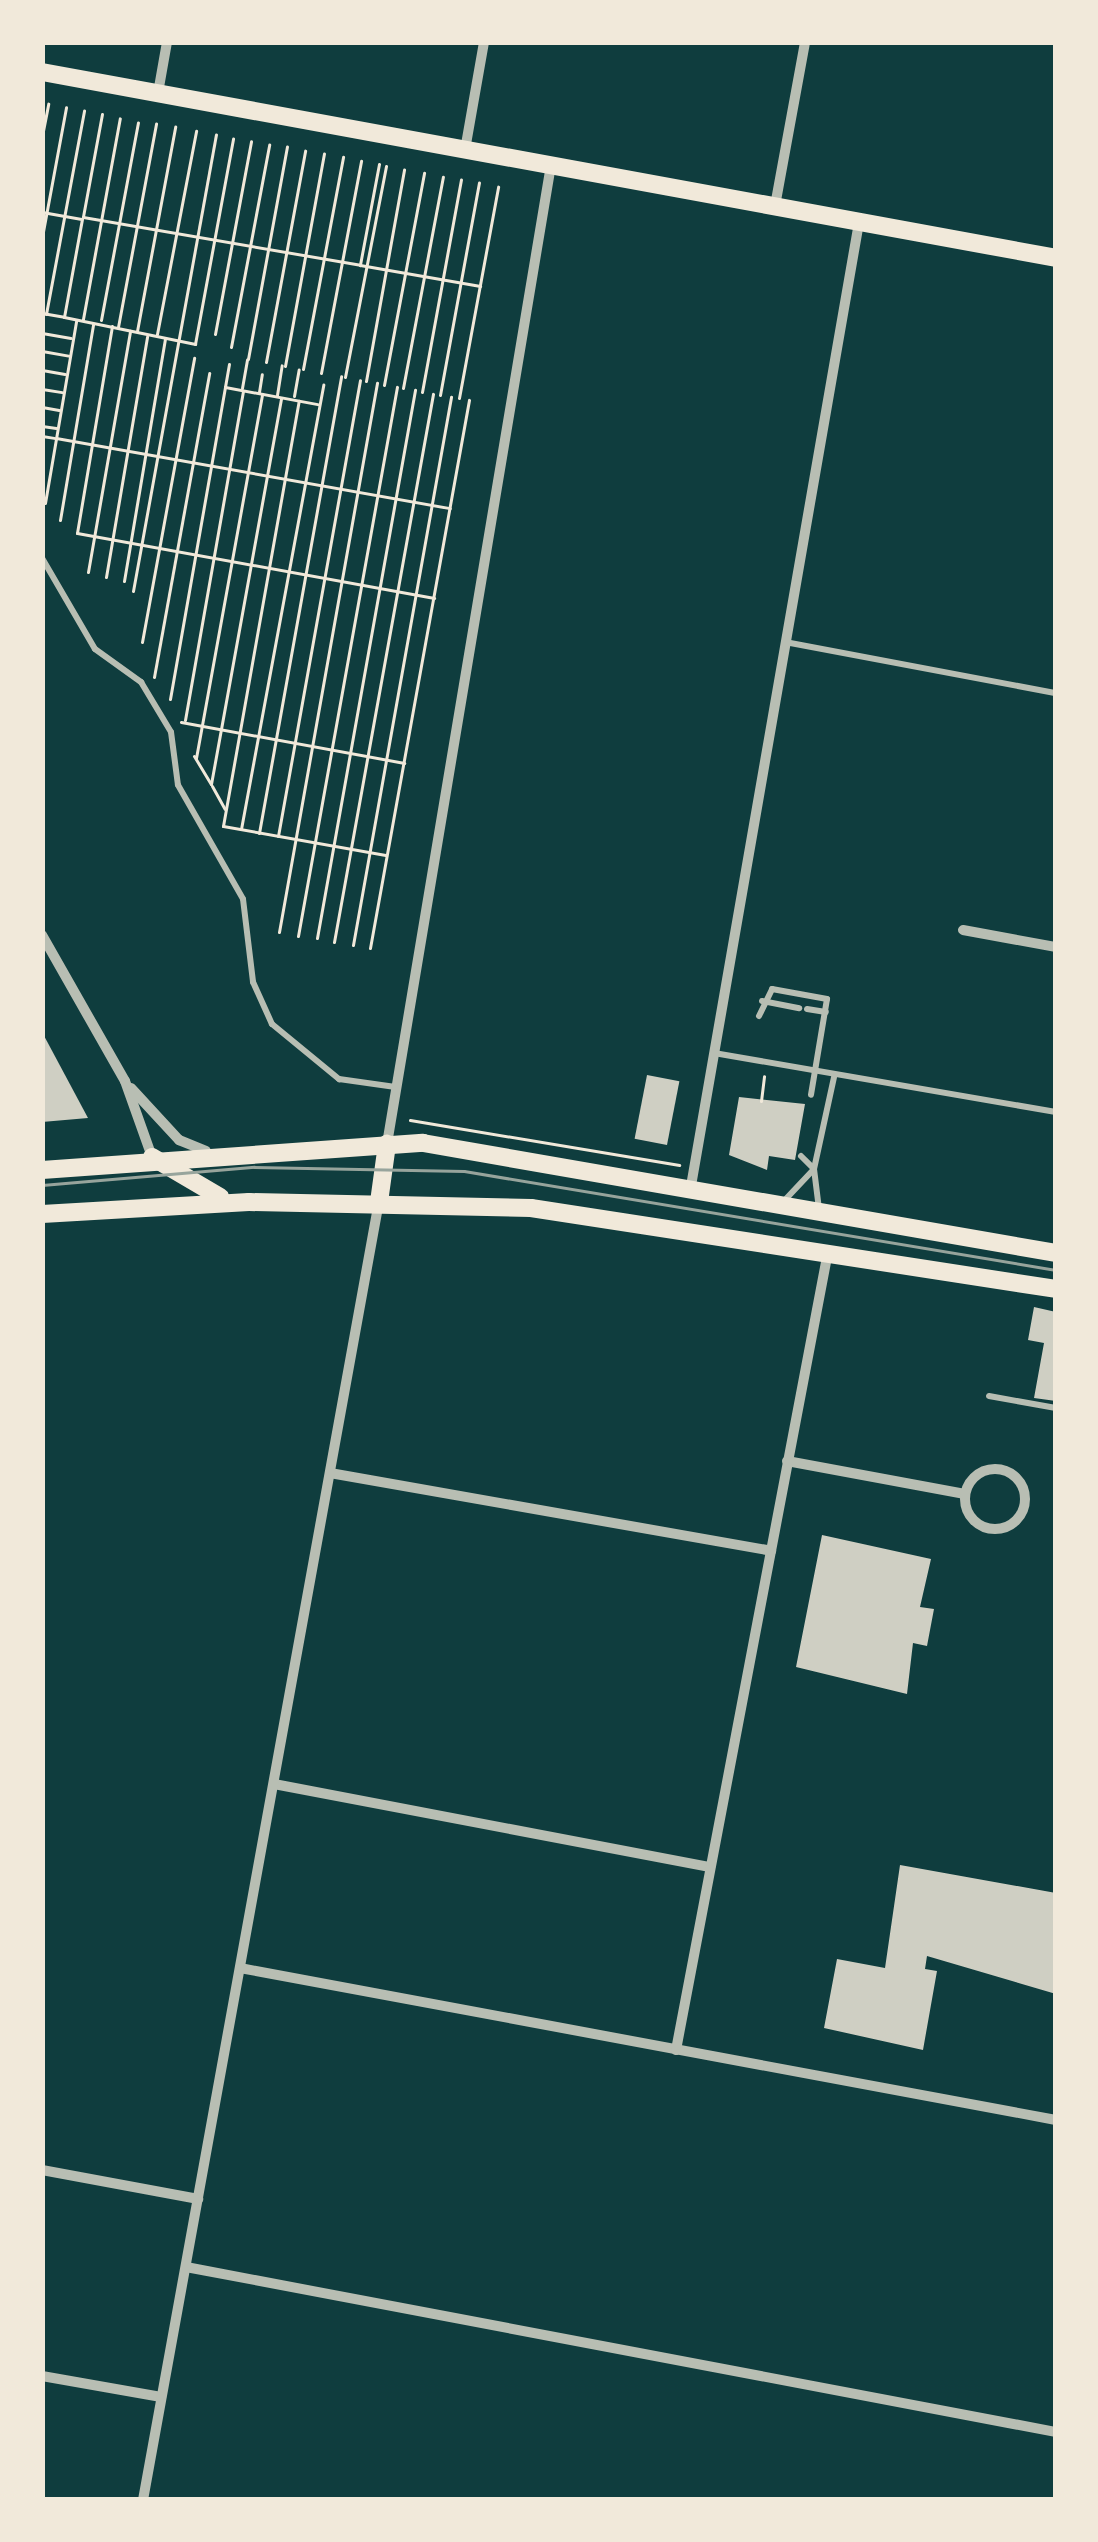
<!DOCTYPE html>
<html>
<head>
<meta charset="utf-8">
<style>
  body { margin:0 }
  #map { position:relative; width:1098px; height:2542px; overflow:hidden; background:#0f3d3e; font-family:"Sofia Sans Condensed",sans-serif }
  div>[style] { position:absolute }
  [style*='--x'] { left:calc(var(--x)*1px); top:calc(var(--y)*1px); width:calc(var(--w)*1px); rotate:calc(var(--a)*1deg) }
  .building>* { inset:0; background:#cfcfc3; transform-origin:0 0 }
  .path>* { height:3px; margin:-1.5px; padding:0 1.5px; transform-origin:1.5px; border-radius:1.5px; background:#f1e9da }
  .service>* { height:6px; margin:-3px; padding:0 3px; transform-origin:3px; border-radius:3px; background:#b8beb3 }
  .minor>* { height:10px; margin:-5px; padding:0 5px; transform-origin:5px; border-radius:5px; background:#b8beb3 }
  .minor>.ring { margin:-5px; padding:0; box-sizing:content-box; background:none; border:10px solid #b8beb3; border-radius:50% }
  .primary>* { height:18px; margin:-9px; padding:0 9px; transform-origin:9px; border-radius:9px; background:#f1e9da }
  .trunk>* { height:18px; margin:-9px; padding:0 9px; transform-origin:9px; border-radius:9px; background:#f1e9da }
  .tram>* { height:3px; margin:-1.5px; padding:0 1.5px; transform-origin:1.5px; border-radius:1.5px; background:#97a49c }
  span { translate:-50% -50%; white-space:nowrap; text-align:center; line-height:1.15; -webkit-text-stroke:9px #f1e9da; paint-order:stroke }
  .frame { position:absolute; inset:0; border:45px solid #f1e9da; pointer-events:none }
</style>
</head>
<body>
<div id="map">
  <div class="building">
    <i style="clip-path:polygon(42px 1032px,88px 1118px,42px 1122px)"></i>
    <i style="left:647px;top:1075px;width:33px;height:65px;rotate:11deg"></i>
    <i style="clip-path:polygon(739px 1097px,805px 1104px,795px 1160px,769px 1156px,767px 1170px,729px 1155px)"></i>
    <i style="clip-path:polygon(1034px 1307px,1056px 1312px,1056px 1401px,1034px 1398px,1044px 1343px,1028px 1340px)"></i>
    <i style="clip-path:polygon(822px 1535px,931px 1559px,920px 1607px,934px 1609px,927px 1646px,913px 1643px,907px 1694px,796px 1667px)"></i>
    <i style="clip-path:polygon(900px 1865px,1056px 1893px,1056px 1994px,927px 1956px,925px 1969px,937px 1971px,923px 2050px,824px 2028px,837px 1959px,885px 1968px)"></i>
  </div>
  <div class="path">
    <i style="--x:102;--y:114;--w:105;--a:100.5"></i>
    <i style="--x:83;--y:217;--w:281;--a:9.8"></i>
    <i style="--x:42;--y:136;--w:33;--a:-79"></i>
    <i style="--x:379;--y:164;--w:103;--a:100.7"></i>
    <i style="--x:360;--y:265;--w:122;--a:9.9"></i>
    <i style="--x:42;--y:212;--w:40;--a:10"></i>
    <i style="--x:42;--y:237;--w:132;--a:-79.5"></i>
    <i style="--x:42;--y:313;--w:22;--a:10"></i>
    <i style="--x:64;--y:317;--w:100;--a:-79.6"></i>
    <i style="--x:46;--y:314;--w:207;--a:-79.4"></i>
    <i style="--x:64;--y:317;--w:134;--a:11.6"></i>
    <i style="--x:195;--y:344;--w:209;--a:-79.5"></i>
    <i style="--x:83;--y:319;--w:204;--a:-79.6"></i>
    <i style="--x:101;--y:320;--w:201;--a:-79.4"></i>
    <i style="--x:112;--y:326;--w:210;--a:99.6"></i>
    <i style="--x:77;--y:533;--w:363;--a:10.3"></i>
    <i style="--x:118;--y:327;--w:207;--a:-79.4"></i>
    <i style="--x:137;--y:331;--w:208;--a:-79.4"></i>
    <i style="--x:42;--y:333;--w:29;--a:10"></i>
    <i style="--x:157;--y:334;--w:207;--a:-79.1"></i>
    <i style="--x:215;--y:334;--w:196;--a:-79.4"></i>
    <i style="--x:231;--y:347;--w:206;--a:-79.3"></i>
    <i style="--x:42;--y:351;--w:28;--a:10"></i>
    <i style="--x:248;--y:359;--w:216;--a:-79.6"></i>
    <i style="--x:266;--y:362;--w:215;--a:-79.5"></i>
    <i style="--x:229;--y:364;--w:23;--a:100"></i>
    <i style="--x:225;--y:387;--w:94;--a:10.5"></i>
    <i style="--x:285;--y:366;--w:216;--a:-79.6"></i>
    <i style="--x:303;--y:369;--w:216;--a:-79.3"></i>
    <i style="--x:42;--y:370;--w:23;--a:10"></i>
    <i style="--x:321;--y:373;--w:216;--a:-79.3"></i>
    <i style="--x:345;--y:377;--w:215;--a:-79"></i>
    <i style="--x:366;--y:381;--w:215;--a:-79.8"></i>
    <i style="--x:384;--y:385;--w:216;--a:-79.3"></i>
    <i style="--x:242;--y:388;--w:29;--a:-80"></i>
    <i style="--x:403;--y:388;--w:215;--a:-79.3"></i>
    <i style="--x:42;--y:389;--w:20;--a:9"></i>
    <i style="--x:259;--y:392;--w:18;--a:-81"></i>
    <i style="--x:422;--y:392;--w:216;--a:-79.6"></i>
    <i style="--x:277;--y:395;--w:30;--a:-81"></i>
    <i style="--x:440;--y:395;--w:216;--a:-79.6"></i>
    <i style="--x:294;--y:396;--w:27;--a:-80"></i>
    <i style="--x:459;--y:398;--w:215;--a:-79.5"></i>
    <i style="--x:42;--y:407;--w:17;--a:10"></i>
    <i style="--x:42;--y:426;--w:14;--a:8"></i>
    <i style="--x:42;--y:436;--w:12;--a:9"></i>
    <i style="--x:56;--y:438;--w:400;--a:10.1"></i>
    <i style="--x:45;--y:503;--w:185;--a:-80.3"></i>
    <i style="--x:60;--y:520;--w:199;--a:-80.4"></i>
    <i style="--x:88;--y:572;--w:245;--a:-80.1"></i>
    <i style="--x:106;--y:577;--w:244;--a:-80.3"></i>
    <i style="--x:124;--y:581;--w:246;--a:-80.4"></i>
    <i style="--x:133;--y:591;--w:464;--a:-79.7"></i>
    <i style="--x:142;--y:642;--w:289;--a:-79.6"></i>
    <i style="--x:154;--y:677;--w:309;--a:-79.7"></i>
    <i style="--x:170;--y:699;--w:317;--a:-80"></i>
    <i style="--x:185;--y:720;--w:334;--a:-80"></i>
    <i style="--x:181;--y:722;--w:227;--a:10.4"></i>
    <i style="--x:194;--y:756;--w:33;--a:59"></i>
    <i style="--x:211;--y:784;--w:392;--a:-79.7"></i>
    <i style="--x:196;--y:758;--w:370;--a:-79.7"></i>
    <i style="--x:212;--y:786;--w:26;--a:61"></i>
    <i style="--x:223;--y:826;--w:432;--a:-79.9"></i>
    <i style="--x:223;--y:826;--w:165;--a:10.1"></i>
    <i style="--x:241;--y:829;--w:452;--a:-79.5"></i>
    <i style="--x:259;--y:833;--w:464;--a:-79.8"></i>
    <i style="--x:278;--y:836;--w:463;--a:-79.8"></i>
    <i style="--x:279;--y:932;--w:558;--a:-79.88"></i>
    <i style="--x:298;--y:936;--w:558;--a:-79.78"></i>
    <i style="--x:317;--y:938;--w:557;--a:-79.86"></i>
    <i style="--x:334;--y:942;--w:557;--a:-79.76"></i>
    <i style="--x:353;--y:945;--w:557;--a:-79.86"></i>
    <i style="--x:370;--y:948;--w:557;--a:-79.76"></i>
    <i style="--x:761;--y:1101;--w:25;--a:-83"></i>
    <i style="--x:410;--y:1120;--w:273;--a:9.5"></i>
  </div>
  <div class="service">
    <i style="--x:42;--y:558;--w:105;--a:59.8"></i>
    <i style="--x:95;--y:649;--w:57;--a:35.7"></i>
    <i style="--x:141;--y:682;--w:58;--a:59"></i>
    <i style="--x:171;--y:732;--w:53;--a:82.5"></i>
    <i style="--x:178;--y:785;--w:131;--a:60.3"></i>
    <i style="--x:243;--y:899;--w:84;--a:83.1"></i>
    <i style="--x:253;--y:982;--w:46;--a:65.7"></i>
    <i style="--x:272;--y:1024;--w:87;--a:39.4"></i>
    <i style="--x:339;--y:1079;--w:57;--a:8.1"></i>
    <i style="--x:785;--y:642;--w:276;--a:10.7"></i>
    <i style="--x:762;--y:1001;--w:38;--a:11"></i>
    <i style="--x:807;--y:1009;--w:19;--a:9"></i>
    <i style="--x:759;--y:1016;--w:30;--a:-64"></i>
    <i style="--x:772;--y:989;--w:56;--a:10.3"></i>
    <i style="--x:827;--y:999;--w:97;--a:99.5"></i>
    <i style="--x:714;--y:1053;--w:347;--a:9.8"></i>
    <i style="--x:801;--y:1156;--w:18;--a:45"></i>
    <i style="--x:783;--y:1202;--w:45;--a:-46.8"></i>
    <i style="--x:819;--y:1209;--w:40;--a:-97.1"></i>
    <i style="--x:814;--y:1169;--w:94;--a:-77.7"></i>
    <i style="--x:989;--y:1396;--w:68;--a:10.2"></i>
  </div>
  <div class="minor">
    <i style="--x:158;--y:93;--w:52;--a:-80"></i>
    <i style="--x:465;--y:150;--w:110;--a:-80"></i>
    <i style="--x:775;--y:206;--w:167;--a:-79.6"></i>
    <i style="--x:963;--y:930;--w:95;--a:10.4"></i>
    <i style="--x:42;--y:935;--w:168;--a:60.4"></i>
    <i style="--x:125;--y:1081;--w:81;--a:70.4"></i>
    <i style="--x:131;--y:1088;--w:71;--a:47.3"></i>
    <i style="--x:179;--y:1140;--w:29;--a:22"></i>
    <i style="--x:387;--y:1144;--w:993;--a:-80.49"></i>
    <i style="--x:691;--y:1186;--w:979;--a:-80.11"></i>
    <i style="--x:787;--y:1461;--w:181;--a:10.5"></i>
    <i class="ring" style="left:965px;top:1469px;width:50px;height:50px"></i>
    <i style="--x:330;--y:1473;--w:448;--a:10"></i>
    <i style="--x:274;--y:1784;--w:444;--a:10.8"></i>
    <i style="--x:240;--y:1968;--w:830;--a:10.55"></i>
    <i style="--x:676;--y:2050;--w:812;--a:-79.22"></i>
    <i style="--x:42;--y:2170;--w:159;--a:10.5"></i>
    <i style="--x:186;--y:2267;--w:886;--a:10.74"></i>
    <i style="--x:42;--y:2376;--w:121;--a:10"></i>
    <i style="--x:143;--y:2500;--w:1319;--a:-79.7"></i>
  </div>
  <div class="primary">
    <i style="--x:42;--y:72;--w:1031;--a:10.39"></i>
  </div>
  <div class="trunk">
    <i style="--x:152;--y:1157;--w:79;--a:30.5"></i>
    <i style="--x:42;--y:1170;--w:382;--a:-4.1"></i>
    <i style="--x:423;--y:1143;--w:642;--a:9.86"></i>
    <i style="--x:379;--y:1202;--w:59;--a:-82.1"></i>
    <i style="--x:42;--y:1214;--w:207;--a:-3.3"></i>
    <i style="--x:249;--y:1202;--w:282;--a:1.2"></i>
    <i style="--x:531;--y:1208;--w:531;--a:8.77"></i>
  </div>
  <div class="tram">
    <i style="--x:42;--y:1185;--w:213;--a:-4.9"></i>
    <i style="--x:254;--y:1167;--w:210;--a:1.1"></i>
    <i style="--x:464;--y:1171;--w:600;--a:9.49"></i>
  </div>
  <div class="frame"></div>
</div>
</body>
</html>
